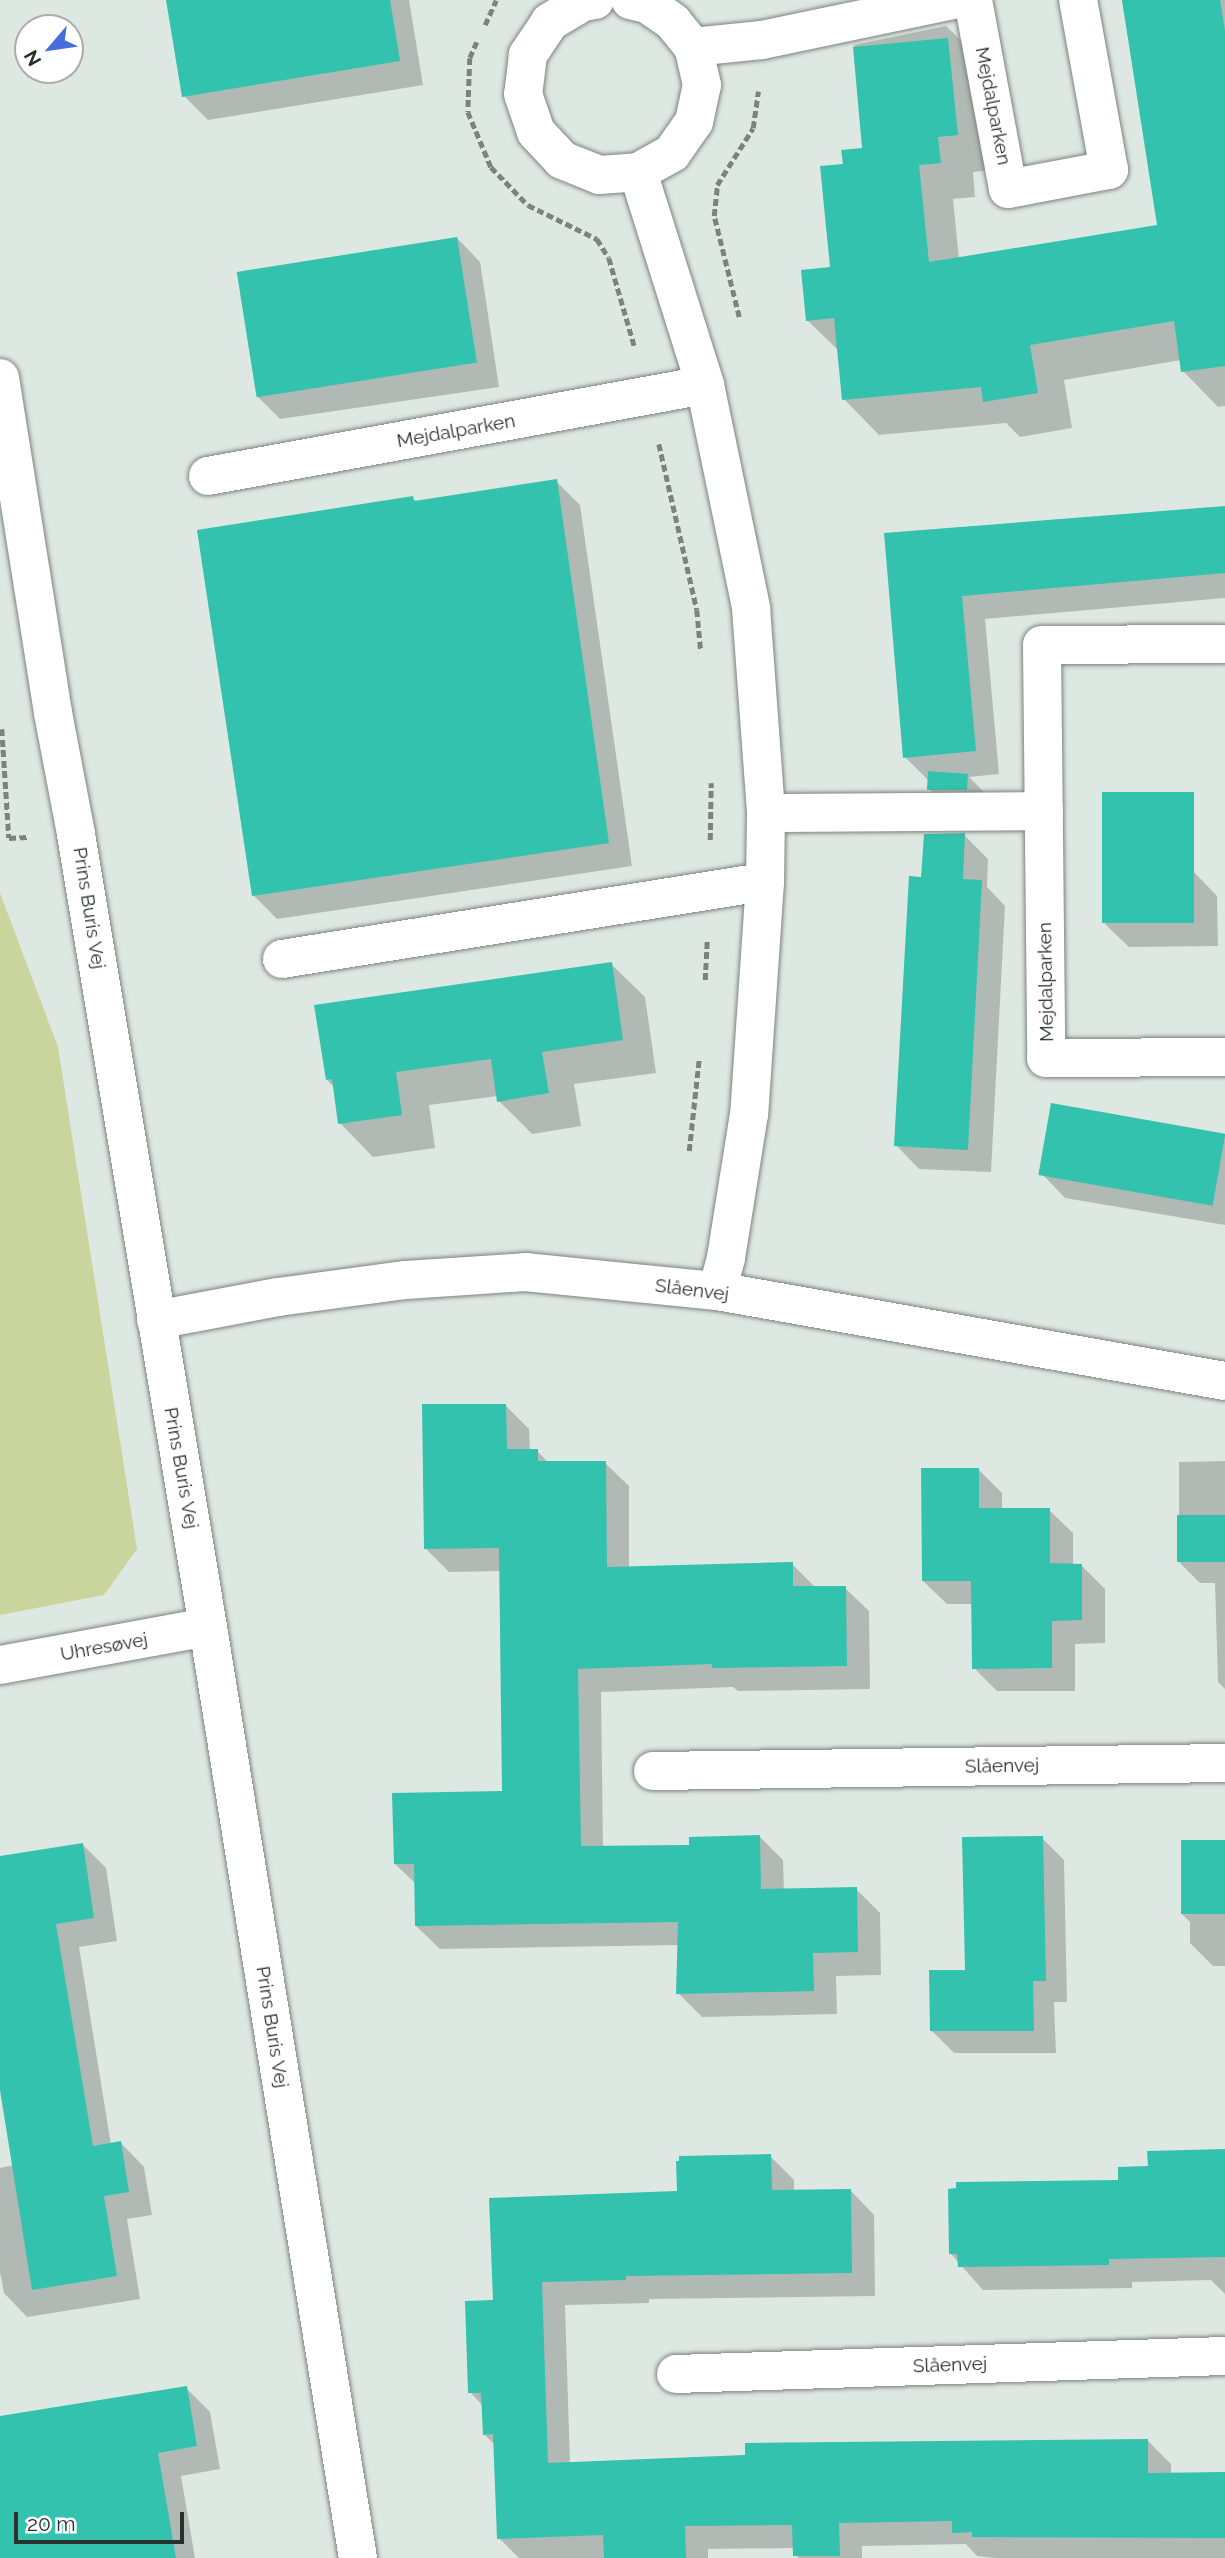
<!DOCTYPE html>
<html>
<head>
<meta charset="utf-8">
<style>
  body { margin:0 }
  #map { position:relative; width:1225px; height:2558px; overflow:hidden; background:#dee8e2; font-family:Raleway,sans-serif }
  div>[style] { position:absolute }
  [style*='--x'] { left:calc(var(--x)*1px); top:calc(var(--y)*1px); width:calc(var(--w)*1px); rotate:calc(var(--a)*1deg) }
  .green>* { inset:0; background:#cad49d }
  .shadow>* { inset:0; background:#0003 }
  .building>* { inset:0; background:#32c2ad; transform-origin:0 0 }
  .path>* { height:4.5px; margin-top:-2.25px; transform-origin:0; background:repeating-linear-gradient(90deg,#7c837e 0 7px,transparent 0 10.5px) }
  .roads { filter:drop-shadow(0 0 2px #7b847f) drop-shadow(0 0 2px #7b847f) }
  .street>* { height:38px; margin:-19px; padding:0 19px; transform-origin:19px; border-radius:19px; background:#fff }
  .secondary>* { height:38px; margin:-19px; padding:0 19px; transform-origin:19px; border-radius:19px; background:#fff }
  span { translate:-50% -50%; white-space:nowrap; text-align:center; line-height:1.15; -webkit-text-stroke:6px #fff; paint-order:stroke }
  .street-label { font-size:19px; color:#2c302d }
  .north { position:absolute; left:14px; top:14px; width:70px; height:70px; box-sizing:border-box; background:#fff; border:2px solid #abacab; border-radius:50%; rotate:241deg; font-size:19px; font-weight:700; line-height:28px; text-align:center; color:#2c302d }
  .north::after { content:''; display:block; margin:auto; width:24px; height:32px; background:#446ddf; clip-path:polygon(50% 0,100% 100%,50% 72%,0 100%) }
  .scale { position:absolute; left:14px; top:2512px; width:170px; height:32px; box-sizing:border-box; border:4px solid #2c302d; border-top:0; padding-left:9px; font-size:21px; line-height:24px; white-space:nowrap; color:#2c302d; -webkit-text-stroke:5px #fff; paint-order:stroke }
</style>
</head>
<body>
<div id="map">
  <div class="green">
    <i style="clip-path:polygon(0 893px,58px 1047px,137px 1549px,104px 1595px,0 1615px)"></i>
  </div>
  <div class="shadow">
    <i style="clip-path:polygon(168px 0,409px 0,423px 85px,208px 120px,184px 96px)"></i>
    <i style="clip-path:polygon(1122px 0,1225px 0,1225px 406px,1218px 407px,1183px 371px,1181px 360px,1064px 380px,1072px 428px,1020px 437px,1006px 423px,879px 435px,844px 399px,839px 351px,807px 320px,831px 268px,844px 166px,864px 150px,854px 45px,946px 26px,982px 61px,992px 170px,973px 172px,975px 197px,953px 199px,959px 259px,1159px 226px)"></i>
    <i style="clip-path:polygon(457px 238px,480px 262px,499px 387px,280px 419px,257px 396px)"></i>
    <i style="clip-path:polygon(556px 481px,580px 505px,632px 866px,277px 919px,254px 896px,412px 497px,417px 502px)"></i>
    <i style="clip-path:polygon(1225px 507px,1225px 598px,985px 619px,999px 774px,969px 777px,991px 799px,952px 813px,929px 789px,929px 781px,905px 757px,886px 534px)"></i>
    <i style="clip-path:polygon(964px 835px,988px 859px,987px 887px,1005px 906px,991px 1172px,919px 1169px,896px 1145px,922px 879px)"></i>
    <i style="clip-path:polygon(1194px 872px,1217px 896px,1218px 946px,1129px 947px,1105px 924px)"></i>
    <i style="clip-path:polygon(611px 964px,645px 997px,656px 1073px,574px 1084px,581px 1126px,532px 1134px,499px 1101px,498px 1096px,429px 1105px,435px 1148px,373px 1157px,340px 1123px,334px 1087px,327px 1080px)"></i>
    <i style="clip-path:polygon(1225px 1135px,1225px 1225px,1065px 1198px,1042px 1174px)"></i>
    <i style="clip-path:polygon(505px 1405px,529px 1429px,530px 1451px,537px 1451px,549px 1463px,605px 1463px,629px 1486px,629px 1568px,792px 1564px,816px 1588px,845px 1588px,869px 1611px,870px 1689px,738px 1691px,733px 1687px,601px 1692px,603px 1848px,690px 1846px,760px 1837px,783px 1860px,784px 1891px,856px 1889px,880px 1913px,881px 1975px,836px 1976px,837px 2014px,702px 2017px,678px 1993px,679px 1945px,440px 1949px,416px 1926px,416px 1884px,395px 1864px,504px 1793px,501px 1571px,449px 1572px,425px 1548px)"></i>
    <i style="clip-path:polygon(1225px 1461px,1225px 1689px,1218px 1682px,1215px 1583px,1200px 1583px,1179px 1562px,1179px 1462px)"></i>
    <i style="clip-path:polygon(978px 1469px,1002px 1493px,1002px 1510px,1049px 1510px,1073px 1533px,1073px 1565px,1081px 1565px,1105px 1589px,1105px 1643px,1075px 1644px,1075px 1691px,997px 1691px,974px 1668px,973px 1604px,947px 1604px,923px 1581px)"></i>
    <i style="clip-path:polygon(1042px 1838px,1064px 1860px,1067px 2002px,1054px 2002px,1056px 2053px,954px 2053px,932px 2031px)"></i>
    <i style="clip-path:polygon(1225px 1842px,1225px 1966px,1213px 1966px,1190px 1943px,1190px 1922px,1182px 1914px)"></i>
    <i style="clip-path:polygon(83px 1845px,106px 1868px,117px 1941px,79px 1947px,111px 2145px,121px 2143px,144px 2167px,152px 2215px,127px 2219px,140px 2299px,27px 2317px,4px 2293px,0 2272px,0 2168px,14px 2165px,0 2079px,0 1858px)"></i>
    <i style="clip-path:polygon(1225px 2150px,1225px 2294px,1211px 2280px,1132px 2282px,1132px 2288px,983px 2290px,951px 2254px,1150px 2168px)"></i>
    <i style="clip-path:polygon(770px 2156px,794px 2180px,794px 2192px,851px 2191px,874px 2215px,875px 2296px,649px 2299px,649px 2303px,565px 2305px,570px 2464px,1148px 2441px,1171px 2464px,1171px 2474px,1225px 2474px,1225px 2558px,995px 2558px,977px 2556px,966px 2544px,862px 2546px,862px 2558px,798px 2558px,795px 2548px,708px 2549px,708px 2558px,519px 2558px,499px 2538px,495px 2445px,484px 2434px,483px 2406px,470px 2392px,494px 2301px,678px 2193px)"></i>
    <i style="clip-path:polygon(186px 2388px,210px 2412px,220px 2469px,181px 2476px,195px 2558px,0 2558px,0 2458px)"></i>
  </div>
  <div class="building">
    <i style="clip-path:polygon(166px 0,390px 0,400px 61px,182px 97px)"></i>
    <i style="clip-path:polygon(1122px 0,1220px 0,1225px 30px,1225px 366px,1181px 372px,1174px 321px,1030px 345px,1038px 393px,983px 402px,981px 387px,842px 400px,834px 318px,806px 321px,801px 270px,830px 267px,820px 166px,843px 164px,841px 150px,862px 148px,853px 47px,948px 38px,958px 135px,938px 137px,941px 163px,919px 165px,929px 262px,1157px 225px)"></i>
    <i style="left:457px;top:237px;width:127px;height:223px;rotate:81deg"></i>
    <i style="clip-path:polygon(557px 479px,609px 843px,252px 896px,197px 530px,413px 496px,414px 501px)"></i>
    <i style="clip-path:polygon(1225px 506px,1225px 573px,962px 596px,976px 751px,903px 758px,884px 533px)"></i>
    <i style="clip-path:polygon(928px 771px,968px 774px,967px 790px,927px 790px)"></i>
    <i style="left:1194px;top:792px;width:131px;height:92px;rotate:90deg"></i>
    <i style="clip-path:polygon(965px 833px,963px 879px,982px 880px,968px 1150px,894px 1146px,909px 876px,921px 877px,924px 834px)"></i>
    <i style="clip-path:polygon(612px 962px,623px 1040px,542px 1052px,549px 1093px,497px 1102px,491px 1059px,396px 1072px,402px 1115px,338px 1124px,332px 1079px,326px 1080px,314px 1005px)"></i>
    <i style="left:1051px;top:1103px;width:177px;height:73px;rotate:10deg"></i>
    <i style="clip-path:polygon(422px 1404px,506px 1404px,507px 1449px,538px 1449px,538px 1461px,606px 1461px,607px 1567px,793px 1562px,793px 1586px,846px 1586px,847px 1666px,712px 1668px,712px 1664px,578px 1669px,581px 1846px,689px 1845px,689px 1837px,760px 1835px,761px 1889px,857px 1887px,858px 1952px,813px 1953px,814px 1991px,676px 1994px,678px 1922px,415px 1926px,414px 1864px,394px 1864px,392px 1793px,502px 1791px,499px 1548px,424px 1549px)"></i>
    <i style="clip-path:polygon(921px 1468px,979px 1468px,979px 1508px,1050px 1508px,1050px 1563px,1082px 1564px,1082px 1620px,1052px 1621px,1052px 1668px,972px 1669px,971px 1581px,922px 1581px)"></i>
    <i style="left:1225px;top:1515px;width:47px;height:48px;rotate:90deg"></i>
    <i style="clip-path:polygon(1043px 1836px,1046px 1981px,1033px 1981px,1034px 2031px,930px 2031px,929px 1970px,965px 1970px,962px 1837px)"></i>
    <i style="left:1181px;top:1840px;width:44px;height:74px"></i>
    <i style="clip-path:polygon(83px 1843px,94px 1918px,56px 1924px,93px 2146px,121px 2141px,129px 2192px,104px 2196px,117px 2276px,32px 2290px,0 2090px,0 1856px)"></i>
    <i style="clip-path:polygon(1225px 2149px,1225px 2257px,1109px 2259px,1109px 2265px,958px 2267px,957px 2254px,949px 2254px,948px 2189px,956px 2188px,956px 2182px,1118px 2180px,1118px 2167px,1148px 2166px,1147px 2151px)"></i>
    <i style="clip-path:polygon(771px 2154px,772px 2190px,851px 2189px,852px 2273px,626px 2276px,626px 2280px,542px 2282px,548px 2463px,745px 2455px,745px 2443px,1148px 2439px,1148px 2473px,1225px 2472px,1225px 2538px,972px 2537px,972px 2532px,952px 2533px,952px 2521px,839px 2523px,840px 2556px,793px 2556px,792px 2525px,685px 2526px,686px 2558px,604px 2558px,603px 2535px,497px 2539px,493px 2434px,483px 2435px,481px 2393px,468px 2393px,465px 2301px,493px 2300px,489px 2198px,677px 2191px,676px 2161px,679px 2161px,679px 2156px)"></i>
    <i style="clip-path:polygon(187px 2386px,197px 2446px,158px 2453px,176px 2558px,0 2558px,0 2416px)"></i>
  </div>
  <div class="path">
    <i style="--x:485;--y:25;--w:27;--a:-66"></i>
    <i style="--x:477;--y:42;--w:17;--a:114"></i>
    <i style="--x:470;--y:58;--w:54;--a:92.1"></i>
    <i style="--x:468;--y:112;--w:60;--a:67.3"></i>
    <i style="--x:491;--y:167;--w:53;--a:45.8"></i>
    <i style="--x:528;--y:205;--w:77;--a:26.2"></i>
    <i style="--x:597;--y:239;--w:22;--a:58"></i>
    <i style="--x:609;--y:258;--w:94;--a:73.9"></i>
    <i style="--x:739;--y:317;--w:104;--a:-103.9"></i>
    <i style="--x:714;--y:216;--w:31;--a:-84"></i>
    <i style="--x:717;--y:185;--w:67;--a:-57.7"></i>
    <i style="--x:753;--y:128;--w:37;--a:-82"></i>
    <i style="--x:659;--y:444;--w:170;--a:77.1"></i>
    <i style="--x:697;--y:610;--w:42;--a:84.6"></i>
    <i style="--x:2;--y:729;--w:109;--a:86.3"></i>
    <i style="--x:9;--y:838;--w:18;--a:-3"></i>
    <i style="--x:710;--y:840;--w:57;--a:-89"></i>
    <i style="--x:705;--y:980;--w:40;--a:-87.1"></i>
    <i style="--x:689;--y:1151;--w:93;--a:-83.8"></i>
  </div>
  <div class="roads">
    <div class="street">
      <i style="--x:595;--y:0;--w:12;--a:171"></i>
      <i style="--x:583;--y:2;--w:39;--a:149"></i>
      <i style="--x:550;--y:22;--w:40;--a:124"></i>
      <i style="--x:528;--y:55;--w:39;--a:97"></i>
      <i style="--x:523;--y:94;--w:40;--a:71.1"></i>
      <i style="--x:536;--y:132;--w:38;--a:47"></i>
      <i style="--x:562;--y:160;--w:40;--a:22"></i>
      <i style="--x:599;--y:175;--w:39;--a:-4"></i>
      <i style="--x:638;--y:172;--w:39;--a:-29"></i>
      <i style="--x:672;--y:153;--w:38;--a:-55"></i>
      <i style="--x:694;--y:122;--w:38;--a:-78"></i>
      <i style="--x:702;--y:85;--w:39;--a:-103"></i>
      <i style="--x:693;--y:47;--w:32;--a:-129"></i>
      <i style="--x:673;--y:22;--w:32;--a:-145"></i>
      <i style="--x:647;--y:4;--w:17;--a:-167"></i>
      <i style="--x:973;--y:0;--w:192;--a:79.5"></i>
      <i style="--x:1008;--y:189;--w:103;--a:-10.7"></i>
      <i style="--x:1109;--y:170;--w:173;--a:-100.3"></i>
      <i style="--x:693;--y:47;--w:69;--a:-5.8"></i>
      <i style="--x:762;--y:40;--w:195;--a:-11.8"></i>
      <i style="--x:638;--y:172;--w:223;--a:72.5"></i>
      <i style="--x:705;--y:385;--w:228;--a:78.3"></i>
      <i style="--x:751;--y:608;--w:206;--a:85.8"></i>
      <i style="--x:766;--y:813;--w:69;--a:90.8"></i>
      <i style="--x:765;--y:882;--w:233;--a:93.9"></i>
      <i style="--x:749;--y:1114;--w:146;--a:99.1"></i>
      <i style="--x:726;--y:1258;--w:34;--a:105"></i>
      <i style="--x:208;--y:476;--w:505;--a:-10.38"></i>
      <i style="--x:1225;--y:644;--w:183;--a:179.7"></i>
      <i style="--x:1042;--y:645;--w:413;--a:89.4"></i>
      <i style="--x:1046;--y:1058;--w:179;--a:-0.3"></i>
      <i style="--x:766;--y:813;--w:278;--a:-0.4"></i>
      <i style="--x:282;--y:959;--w:489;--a:-9.1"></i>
      <i style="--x:156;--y:1320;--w:124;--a:-10.7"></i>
      <i style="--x:278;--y:1297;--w:129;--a:-7.6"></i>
      <i style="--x:406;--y:1280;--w:119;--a:-3.8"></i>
      <i style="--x:525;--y:1272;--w:193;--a:5.7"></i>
      <i style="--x:717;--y:1291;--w:516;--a:10.05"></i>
      <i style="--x:0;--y:1665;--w:211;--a:-10.4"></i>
      <i style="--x:653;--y:1771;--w:572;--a:-0.8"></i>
      <i style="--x:676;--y:2374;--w:549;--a:-1.88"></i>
    </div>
    <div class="secondary">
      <i style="--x:0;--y:378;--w:339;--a:81"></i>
      <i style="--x:53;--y:713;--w:123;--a:79.2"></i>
      <i style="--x:76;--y:834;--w:804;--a:80.55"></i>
      <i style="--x:208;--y:1627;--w:943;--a:80.85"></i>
    </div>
  </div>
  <div class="street-label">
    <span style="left:993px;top:106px;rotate:79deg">Mejdalparken</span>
    <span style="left:456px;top:431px;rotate:-10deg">Mejdalparken</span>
    <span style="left:89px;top:908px;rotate:81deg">Prins Buris Vej</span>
    <span style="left:1046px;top:982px;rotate:-91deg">Mejdalparken</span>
    <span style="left:692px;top:1290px;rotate:7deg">Slåenvej</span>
    <span style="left:181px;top:1468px;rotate:80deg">Prins Buris Vej</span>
    <span style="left:104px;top:1647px;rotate:-10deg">Uhresøvej</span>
    <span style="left:1002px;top:1766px;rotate:-1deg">Slåenvej</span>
    <span style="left:272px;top:2027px;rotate:81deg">Prins Buris Vej</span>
    <span style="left:950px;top:2365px;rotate:-2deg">Slåenvej</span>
  </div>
  <div class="north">N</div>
  <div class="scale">20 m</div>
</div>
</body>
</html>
